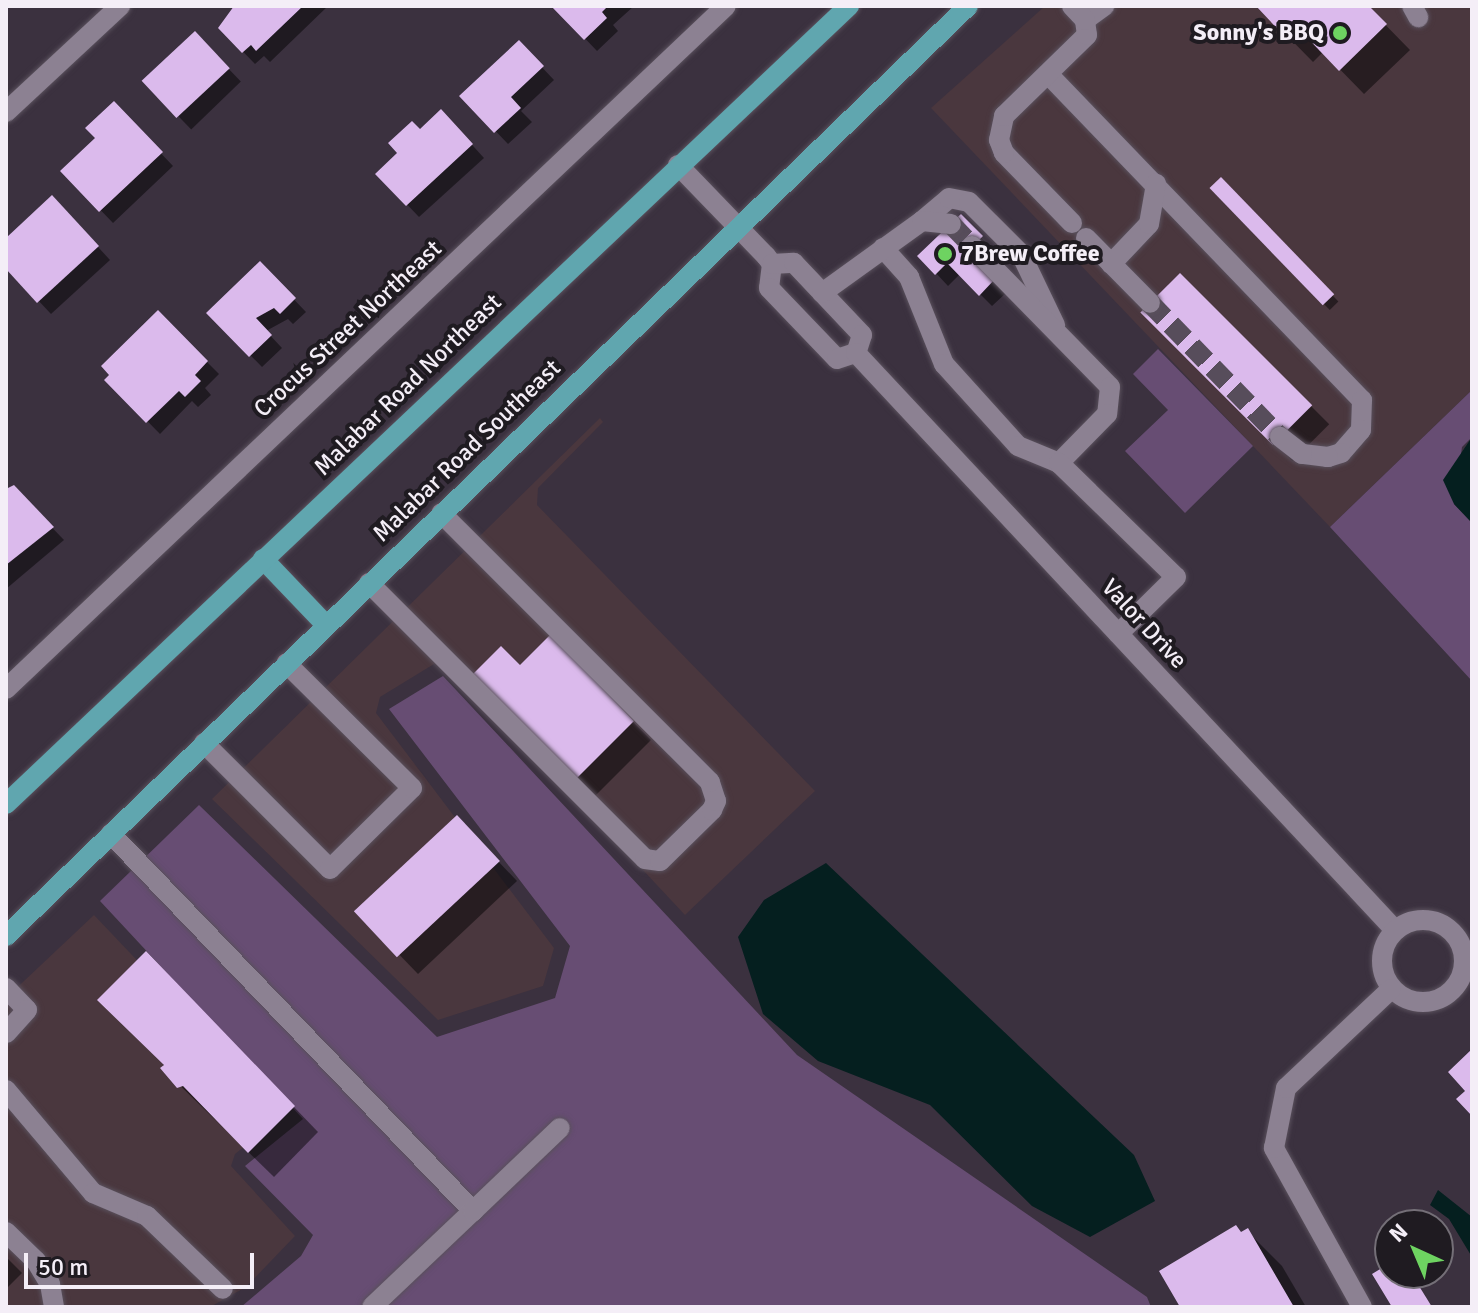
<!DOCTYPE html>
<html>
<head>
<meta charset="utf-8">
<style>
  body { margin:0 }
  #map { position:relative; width:1478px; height:1313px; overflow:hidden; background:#3b313f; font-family:Signika,sans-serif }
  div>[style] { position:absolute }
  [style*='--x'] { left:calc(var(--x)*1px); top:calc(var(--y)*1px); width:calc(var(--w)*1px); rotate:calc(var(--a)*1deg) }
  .commercial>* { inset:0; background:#4a373e }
  .green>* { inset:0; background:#674d73 }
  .water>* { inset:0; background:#051f1f }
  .shadow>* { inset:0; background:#0007; transform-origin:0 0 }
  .building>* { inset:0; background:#dbbaec; transform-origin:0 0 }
  .minor-tunnel>* { height:20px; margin-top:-10px; transform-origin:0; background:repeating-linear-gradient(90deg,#574d5b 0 20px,transparent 0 30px) }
  .roads { filter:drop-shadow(0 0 2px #59505c) drop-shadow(0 0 2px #59505c) }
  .minor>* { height:20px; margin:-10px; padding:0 10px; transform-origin:10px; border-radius:10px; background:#8c8192 }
  .minor>.ring { margin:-10px; padding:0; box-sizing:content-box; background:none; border:20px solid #8c8192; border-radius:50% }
  .major>* { height:20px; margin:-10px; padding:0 10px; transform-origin:10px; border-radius:10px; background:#60a6af }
  .dots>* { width:22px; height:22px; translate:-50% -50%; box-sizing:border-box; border:4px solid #1f1b21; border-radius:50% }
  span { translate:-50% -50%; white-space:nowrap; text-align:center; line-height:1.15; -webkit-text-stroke:8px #1f1b21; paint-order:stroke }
  .poi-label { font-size:24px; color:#f4eef7; font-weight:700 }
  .right { translate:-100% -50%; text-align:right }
  .left { translate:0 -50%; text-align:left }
  .street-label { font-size:24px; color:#f4eef7 }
  .frame { position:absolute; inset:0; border:8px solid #f4eef7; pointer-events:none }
  .north { position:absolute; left:1374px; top:1209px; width:80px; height:80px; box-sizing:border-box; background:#1f1b21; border:2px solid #746f77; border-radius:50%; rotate:316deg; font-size:22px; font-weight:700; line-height:32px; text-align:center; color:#f4eef7 }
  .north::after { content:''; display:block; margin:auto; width:28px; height:36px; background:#6ed361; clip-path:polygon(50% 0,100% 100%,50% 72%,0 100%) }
  .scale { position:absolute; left:24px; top:1253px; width:230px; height:36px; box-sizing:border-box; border:4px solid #f4eef7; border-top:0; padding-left:10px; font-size:24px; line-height:28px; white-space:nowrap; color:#f4eef7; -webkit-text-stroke:6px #1f1b21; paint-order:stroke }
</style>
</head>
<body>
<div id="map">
  <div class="commercial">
    <i style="clip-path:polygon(1045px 6px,1472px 6px,1472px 390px,1330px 527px,931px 108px)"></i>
    <i style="clip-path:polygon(600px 418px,603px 422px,538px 488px,537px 505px,815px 791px,685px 915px,453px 667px,434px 664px,380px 697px,376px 713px,554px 948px,543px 986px,438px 1020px,212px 799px)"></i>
    <i style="clip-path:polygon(94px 915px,284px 1115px,235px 1154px,231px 1166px,295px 1236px,246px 1287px,210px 1307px,6px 1307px,6px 998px)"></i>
  </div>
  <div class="green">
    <i style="clip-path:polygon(1158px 349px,1253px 446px,1185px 513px,1125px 451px,1168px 410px,1133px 374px)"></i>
    <i style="clip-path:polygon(1472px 390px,1472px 437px,1462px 447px,1454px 504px,1472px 523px,1472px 681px,1330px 527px)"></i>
    <i style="clip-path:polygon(443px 676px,797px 1055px,1147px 1297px,1151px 1307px,241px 1307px,301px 1256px,313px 1235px,245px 1166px,303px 1119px,100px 901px,199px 805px,437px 1037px,555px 998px,570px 946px,389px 709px)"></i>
  </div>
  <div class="water">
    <i style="clip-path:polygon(1472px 437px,1472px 523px,1454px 504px,1443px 480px)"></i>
    <i style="clip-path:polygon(826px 863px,1134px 1155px,1155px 1201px,1090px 1237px,1032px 1206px,930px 1105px,818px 1061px,763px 1014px,738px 937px,764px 900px)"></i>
    <i style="clip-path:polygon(1438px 1190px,1472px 1217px,1472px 1257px,1449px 1219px,1430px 1205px)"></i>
  </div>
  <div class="shadow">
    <i style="clip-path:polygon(237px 6px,328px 6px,270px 62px,264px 56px,255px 64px,220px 28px)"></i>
    <i style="clip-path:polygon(554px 6px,634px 6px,613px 25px,618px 31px,597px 51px)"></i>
    <i style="clip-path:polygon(1258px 6px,1367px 6px,1410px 50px,1364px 94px,1323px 52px,1313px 62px)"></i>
    <i style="left:195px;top:34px;width:66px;height:69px;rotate:46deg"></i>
    <i style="clip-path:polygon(519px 43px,554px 80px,521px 111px,532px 122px,508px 144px,462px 96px)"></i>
    <i style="clip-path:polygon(114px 104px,173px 166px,113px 223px,63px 171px,97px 138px)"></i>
    <i style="clip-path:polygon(453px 124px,484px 158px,419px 217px,378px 174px,420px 132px)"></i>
    <i style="left:1221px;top:180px;width:169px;height:12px;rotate:46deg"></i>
    <i style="clip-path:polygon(64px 210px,110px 260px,51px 314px,6px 266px,6px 240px)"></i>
    <i style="clip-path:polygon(961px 217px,993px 250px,978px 264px,1006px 293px,992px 306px,960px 274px,948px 286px,920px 256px)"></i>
    <i style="clip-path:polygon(260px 264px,306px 312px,293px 324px,288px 319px,266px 331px,282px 348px,262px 367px,209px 313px)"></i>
    <i style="left:1180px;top:275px;width:211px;height:52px;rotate:45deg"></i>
    <i style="clip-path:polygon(158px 313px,219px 374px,205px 388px,211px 395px,198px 407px,192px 401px,160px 434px,107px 380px)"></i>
    <i style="clip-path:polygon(14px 488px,64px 540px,6px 589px,6px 492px)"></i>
    <i style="clip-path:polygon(550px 638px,651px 740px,595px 796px,475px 675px,520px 667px)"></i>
    <i style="clip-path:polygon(475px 837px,517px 881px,418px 974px,357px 911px)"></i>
    <i style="clip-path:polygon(170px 978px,318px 1132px,274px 1177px,163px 1069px)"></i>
    <i style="clip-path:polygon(1247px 1231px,1282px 1266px,1306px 1307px,1183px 1307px)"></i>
    <i style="clip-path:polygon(6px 1257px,22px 1273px,6px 1289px)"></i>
  </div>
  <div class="building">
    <i style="clip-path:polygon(303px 6px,256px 51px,251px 45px,242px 53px,218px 28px,234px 6px)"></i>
    <i style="clip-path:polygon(551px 6px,608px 6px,602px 12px,607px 18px,584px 40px)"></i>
    <i style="clip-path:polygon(1256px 6px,1369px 6px,1387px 24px,1339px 71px,1298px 28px,1287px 39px)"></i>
    <i style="left:195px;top:31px;width:51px;height:73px;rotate:47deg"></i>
    <i style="clip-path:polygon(519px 40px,544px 66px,511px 97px,521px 108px,494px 133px,459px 96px)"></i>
    <i style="clip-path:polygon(114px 101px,163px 152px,99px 212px,60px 171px,95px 138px,85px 128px)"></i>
    <i style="clip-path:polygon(441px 109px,473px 144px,406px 206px,375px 174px,397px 153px,388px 143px,412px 121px,420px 129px)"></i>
    <i style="left:1221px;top:177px;width:163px;height:16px;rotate:46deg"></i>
    <i style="clip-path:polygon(52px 195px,99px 246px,37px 303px,6px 269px,6px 238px)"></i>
    <i style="clip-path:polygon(961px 214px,983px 236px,968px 251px,995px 279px,979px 296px,947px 263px,935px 275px,917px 256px)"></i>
    <i style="clip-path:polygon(260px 261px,296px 298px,280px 314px,274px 308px,256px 318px,272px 335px,249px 357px,206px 313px)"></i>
    <i style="left:1180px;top:273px;width:187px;height:56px;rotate:45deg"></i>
    <i style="clip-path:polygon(158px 310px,208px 361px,195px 375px,201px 381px,185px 397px,179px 391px,146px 423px,104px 380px,109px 375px,101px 366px)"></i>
    <i style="clip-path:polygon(14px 485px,54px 527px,6px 565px,6px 489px)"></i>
    <i style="clip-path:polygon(550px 635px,634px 721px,576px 779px,472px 675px,501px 646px,520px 665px)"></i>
    <i style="left:457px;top:815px;width:63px;height:141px;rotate:47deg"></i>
    <i style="clip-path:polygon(146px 951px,295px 1106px,248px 1153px,183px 1086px,177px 1088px,160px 1068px,164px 1065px,97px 1000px)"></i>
    <i style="clip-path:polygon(1472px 1049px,1472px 1116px,1456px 1099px,1465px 1091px,1448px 1072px)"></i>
    <i style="clip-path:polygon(1236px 1225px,1241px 1232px,1248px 1228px,1294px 1307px,1180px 1307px,1159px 1271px)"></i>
    <i style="clip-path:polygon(1390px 1263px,1390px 1273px,1411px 1273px,1432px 1307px,1392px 1307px,1372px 1274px)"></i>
  </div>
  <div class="minor-tunnel">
    <i style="--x:951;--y:224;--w:30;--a:46"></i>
    <i style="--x:1150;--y:303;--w:187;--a:45.9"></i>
  </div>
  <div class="roads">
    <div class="minor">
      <i style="--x:1412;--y:6;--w:13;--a:61"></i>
      <i style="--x:1085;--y:20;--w:24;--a:-36"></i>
      <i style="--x:1048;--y:74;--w:453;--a:46.1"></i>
      <i style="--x:1362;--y:400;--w:30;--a:92"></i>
      <i style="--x:1361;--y:430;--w:30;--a:131"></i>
      <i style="--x:1341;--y:453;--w:14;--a:163"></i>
      <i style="--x:1328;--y:457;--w:26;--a:-173"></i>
      <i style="--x:1302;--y:454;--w:28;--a:-142"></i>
      <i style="--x:6;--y:112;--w:156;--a:-42.9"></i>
      <i style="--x:678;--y:165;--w:127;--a:46"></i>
      <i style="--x:766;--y:256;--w:10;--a:53"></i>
      <i style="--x:772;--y:264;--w:24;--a:97"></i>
      <i style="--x:769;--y:288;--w:98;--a:46.2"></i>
      <i style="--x:837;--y:359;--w:20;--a:-18"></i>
      <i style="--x:922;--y:221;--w:35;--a:-40"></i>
      <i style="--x:949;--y:198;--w:20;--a:11"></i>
      <i style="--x:969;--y:202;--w:74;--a:45"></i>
      <i style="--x:1021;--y:254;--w:79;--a:64.4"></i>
      <i style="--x:1072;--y:223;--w:98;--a:-134.2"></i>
      <i style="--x:1004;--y:153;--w:14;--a:-111"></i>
      <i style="--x:999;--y:140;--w:25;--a:-78"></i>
      <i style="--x:1004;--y:116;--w:116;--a:-44.3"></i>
      <i style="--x:1087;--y:35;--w:15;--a:-98"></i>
      <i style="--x:1085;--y:20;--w:19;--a:-133"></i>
      <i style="--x:1086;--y:238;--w:91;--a:45.4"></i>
      <i style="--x:972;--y:246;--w:197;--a:45.6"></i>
      <i style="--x:1110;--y:387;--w:27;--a:96"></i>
      <i style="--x:1107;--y:414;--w:69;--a:134.4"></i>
      <i style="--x:883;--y:248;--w:39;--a:48"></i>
      <i style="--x:909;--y:277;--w:94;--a:68.1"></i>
      <i style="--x:944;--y:364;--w:110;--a:47.9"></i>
      <i style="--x:1018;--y:446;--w:44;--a:22.5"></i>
      <i style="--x:1059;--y:463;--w:163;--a:44.3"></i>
      <i style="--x:1176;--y:577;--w:81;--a:135.5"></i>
      <i style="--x:772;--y:264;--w:22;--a:-3"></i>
      <i style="--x:794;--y:263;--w:99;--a:46.6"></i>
      <i style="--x:862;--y:335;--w:19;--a:108"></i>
      <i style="--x:1111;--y:264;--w:55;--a:-46.5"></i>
      <i style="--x:1149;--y:224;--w:41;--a:-80.1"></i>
      <i style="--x:822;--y:293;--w:123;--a:-35.8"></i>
      <i style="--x:922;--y:221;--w:29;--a:6"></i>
      <i style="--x:856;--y:353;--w:790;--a:46.95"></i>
      <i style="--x:369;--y:583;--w:390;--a:45"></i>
      <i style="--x:645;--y:859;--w:15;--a:8"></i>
      <i style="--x:660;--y:861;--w:73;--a:-44.4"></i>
      <i style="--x:712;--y:810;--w:10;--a:-66"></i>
      <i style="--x:716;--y:801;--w:20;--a:-108"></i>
      <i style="--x:710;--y:782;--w:380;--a:-135"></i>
      <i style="--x:6;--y:689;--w:992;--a:-43.49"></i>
      <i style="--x:204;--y:743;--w:178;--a:45"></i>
      <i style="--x:330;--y:869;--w:115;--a:-44.6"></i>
      <i style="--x:412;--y:788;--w:177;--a:-135.2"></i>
      <i style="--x:111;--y:834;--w:523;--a:46.16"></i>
      <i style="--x:473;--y:1211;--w:139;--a:136.5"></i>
      <i class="ring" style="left:1382px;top:920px;width:62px;height:62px"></i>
      <i style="--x:6;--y:988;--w:30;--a:46"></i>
      <i style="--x:27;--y:1010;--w:31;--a:132"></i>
      <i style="--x:6;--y:1090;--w:135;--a:49.8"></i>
      <i style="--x:93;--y:1193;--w:59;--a:23.1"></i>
      <i style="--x:147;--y:1216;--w:105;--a:43.8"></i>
      <i style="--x:473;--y:1211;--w:120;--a:-43.7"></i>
      <i style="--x:6;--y:1232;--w:42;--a:44"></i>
      <i style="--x:36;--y:1261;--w:27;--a:59"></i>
      <i style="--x:50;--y:1284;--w:23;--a:80"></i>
      <i style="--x:1362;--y:1307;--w:182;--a:-119"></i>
      <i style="--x:1274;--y:1148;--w:61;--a:-78.7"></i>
      <i style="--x:1286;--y:1088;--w:144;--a:-43.3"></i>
    </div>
    <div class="major">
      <i style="--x:263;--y:559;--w:91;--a:46.3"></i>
      <i style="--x:6;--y:804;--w:1161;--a:-43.43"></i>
      <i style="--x:6;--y:936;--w:1338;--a:-44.03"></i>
    </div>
  </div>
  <div class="dots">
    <i style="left:1340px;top:33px;background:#6ed361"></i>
    <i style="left:945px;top:254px;background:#6ed361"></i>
  </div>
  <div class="poi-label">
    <span class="right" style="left:1324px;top:33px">Sonny's BBQ</span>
    <span class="left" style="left:961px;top:254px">7Brew Coffee</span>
  </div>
  <div class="street-label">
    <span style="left:348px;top:329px;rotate:-43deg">Crocus Street Northeast</span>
    <span style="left:408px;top:385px;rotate:-44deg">Malabar Road Northeast</span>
    <span style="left:467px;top:451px;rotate:-44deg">Malabar Road Southeast</span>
    <span style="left:1144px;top:624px;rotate:47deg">Valor Drive</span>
  </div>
  <div class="frame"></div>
  <div class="north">N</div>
  <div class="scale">50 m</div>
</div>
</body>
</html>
